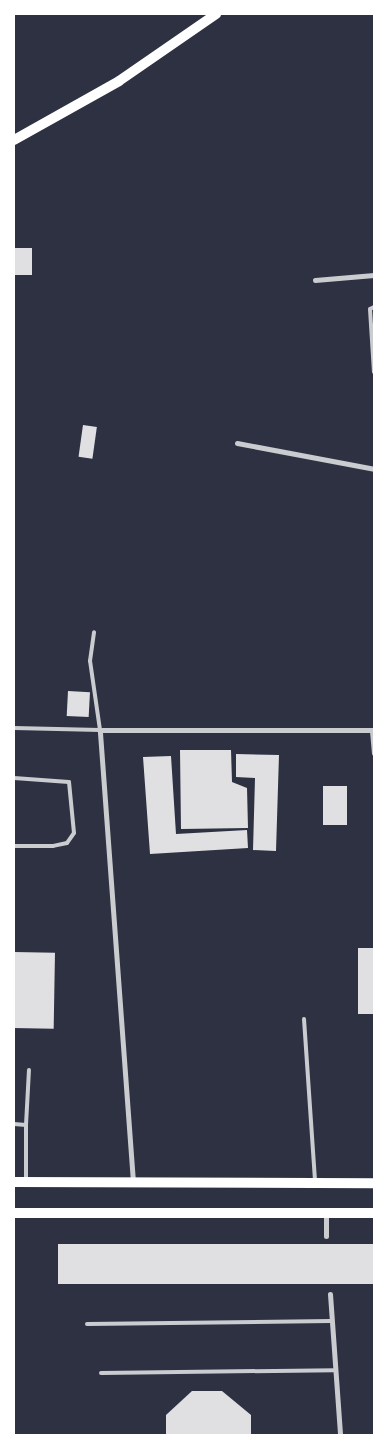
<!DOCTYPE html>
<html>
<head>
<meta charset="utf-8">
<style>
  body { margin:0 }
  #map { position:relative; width:388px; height:1449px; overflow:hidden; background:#2d3142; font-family:Spectral,serif }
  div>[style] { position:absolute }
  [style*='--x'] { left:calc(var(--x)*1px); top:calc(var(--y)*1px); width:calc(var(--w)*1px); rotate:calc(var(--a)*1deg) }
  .building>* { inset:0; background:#e0e0e3; transform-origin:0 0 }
  .service>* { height:4px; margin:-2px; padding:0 2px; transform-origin:2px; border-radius:2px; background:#caccd0 }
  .minor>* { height:5px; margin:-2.5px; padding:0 2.5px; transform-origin:2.5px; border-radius:2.5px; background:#caccd0 }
  .secondary>* { height:10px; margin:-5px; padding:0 5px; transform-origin:5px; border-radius:5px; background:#fff }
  span { translate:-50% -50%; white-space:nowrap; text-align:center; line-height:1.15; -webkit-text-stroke:4px #fff; paint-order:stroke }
  .frame { position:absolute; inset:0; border:15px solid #fff; pointer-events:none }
</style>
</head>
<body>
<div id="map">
  <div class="building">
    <i style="left:14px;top:248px;width:18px;height:27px"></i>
    <i style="left:83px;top:425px;width:14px;height:32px;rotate:8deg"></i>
    <i style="left:68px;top:691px;width:22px;height:25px;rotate:3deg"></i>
    <i style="clip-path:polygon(180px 750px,231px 750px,232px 782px,247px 788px,248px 828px,181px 829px)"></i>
    <i style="clip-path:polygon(236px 754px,279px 755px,276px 851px,253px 850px,255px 778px,236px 777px)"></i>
    <i style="clip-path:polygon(171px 756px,176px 834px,247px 830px,248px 848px,150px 854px,143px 757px)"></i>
    <i style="left:323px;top:786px;width:24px;height:39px"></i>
    <i style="left:358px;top:948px;width:16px;height:66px"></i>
    <i style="left:14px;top:952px;width:41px;height:76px;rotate:1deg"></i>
    <i style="left:374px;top:1244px;width:40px;height:316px;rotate:90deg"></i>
    <i style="clip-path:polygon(192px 1391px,222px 1391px,251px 1415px,251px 1435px,166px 1435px,166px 1415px)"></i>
  </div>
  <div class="service">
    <i style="--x:374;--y:307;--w:4;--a:153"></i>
    <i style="--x:370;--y:309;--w:63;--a:86.4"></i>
    <i style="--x:14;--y:728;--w:86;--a:1.3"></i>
    <i style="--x:100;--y:730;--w:70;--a:-98.2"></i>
    <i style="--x:90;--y:661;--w:29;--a:-82"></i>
    <i style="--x:372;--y:731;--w:23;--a:85"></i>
    <i style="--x:14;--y:778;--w:55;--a:4.2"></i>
    <i style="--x:69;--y:782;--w:51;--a:84.4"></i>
    <i style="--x:74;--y:833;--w:12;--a:125"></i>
    <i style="--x:67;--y:843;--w:14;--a:168"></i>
    <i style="--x:53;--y:846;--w:39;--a:180"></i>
    <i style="--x:304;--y:1019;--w:162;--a:86.1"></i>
    <i style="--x:14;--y:1124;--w:12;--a:5"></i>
    <i style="--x:26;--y:1125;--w:55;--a:90"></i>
    <i style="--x:26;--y:1125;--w:55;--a:-86.9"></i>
    <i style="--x:87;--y:1324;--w:244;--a:-0.7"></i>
    <i style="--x:101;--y:1373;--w:234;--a:-0.7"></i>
  </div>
  <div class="minor">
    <i style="--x:315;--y:280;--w:59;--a:-4.8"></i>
    <i style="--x:237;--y:443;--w:139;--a:10.7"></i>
    <i style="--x:133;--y:1182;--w:453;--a:-94.2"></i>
    <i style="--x:100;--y:730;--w:274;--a:0"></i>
    <i style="--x:326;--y:1213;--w:23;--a:90"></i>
    <i style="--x:330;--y:1294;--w:141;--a:85.9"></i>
  </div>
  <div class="secondary">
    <i style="--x:14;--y:140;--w:120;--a:-29.3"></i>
    <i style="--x:119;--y:81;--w:118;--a:-34.6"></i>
    <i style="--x:14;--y:1182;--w:360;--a:0.2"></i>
    <i style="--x:14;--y:1213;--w:360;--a:0"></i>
  </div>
  <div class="frame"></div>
</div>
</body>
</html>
